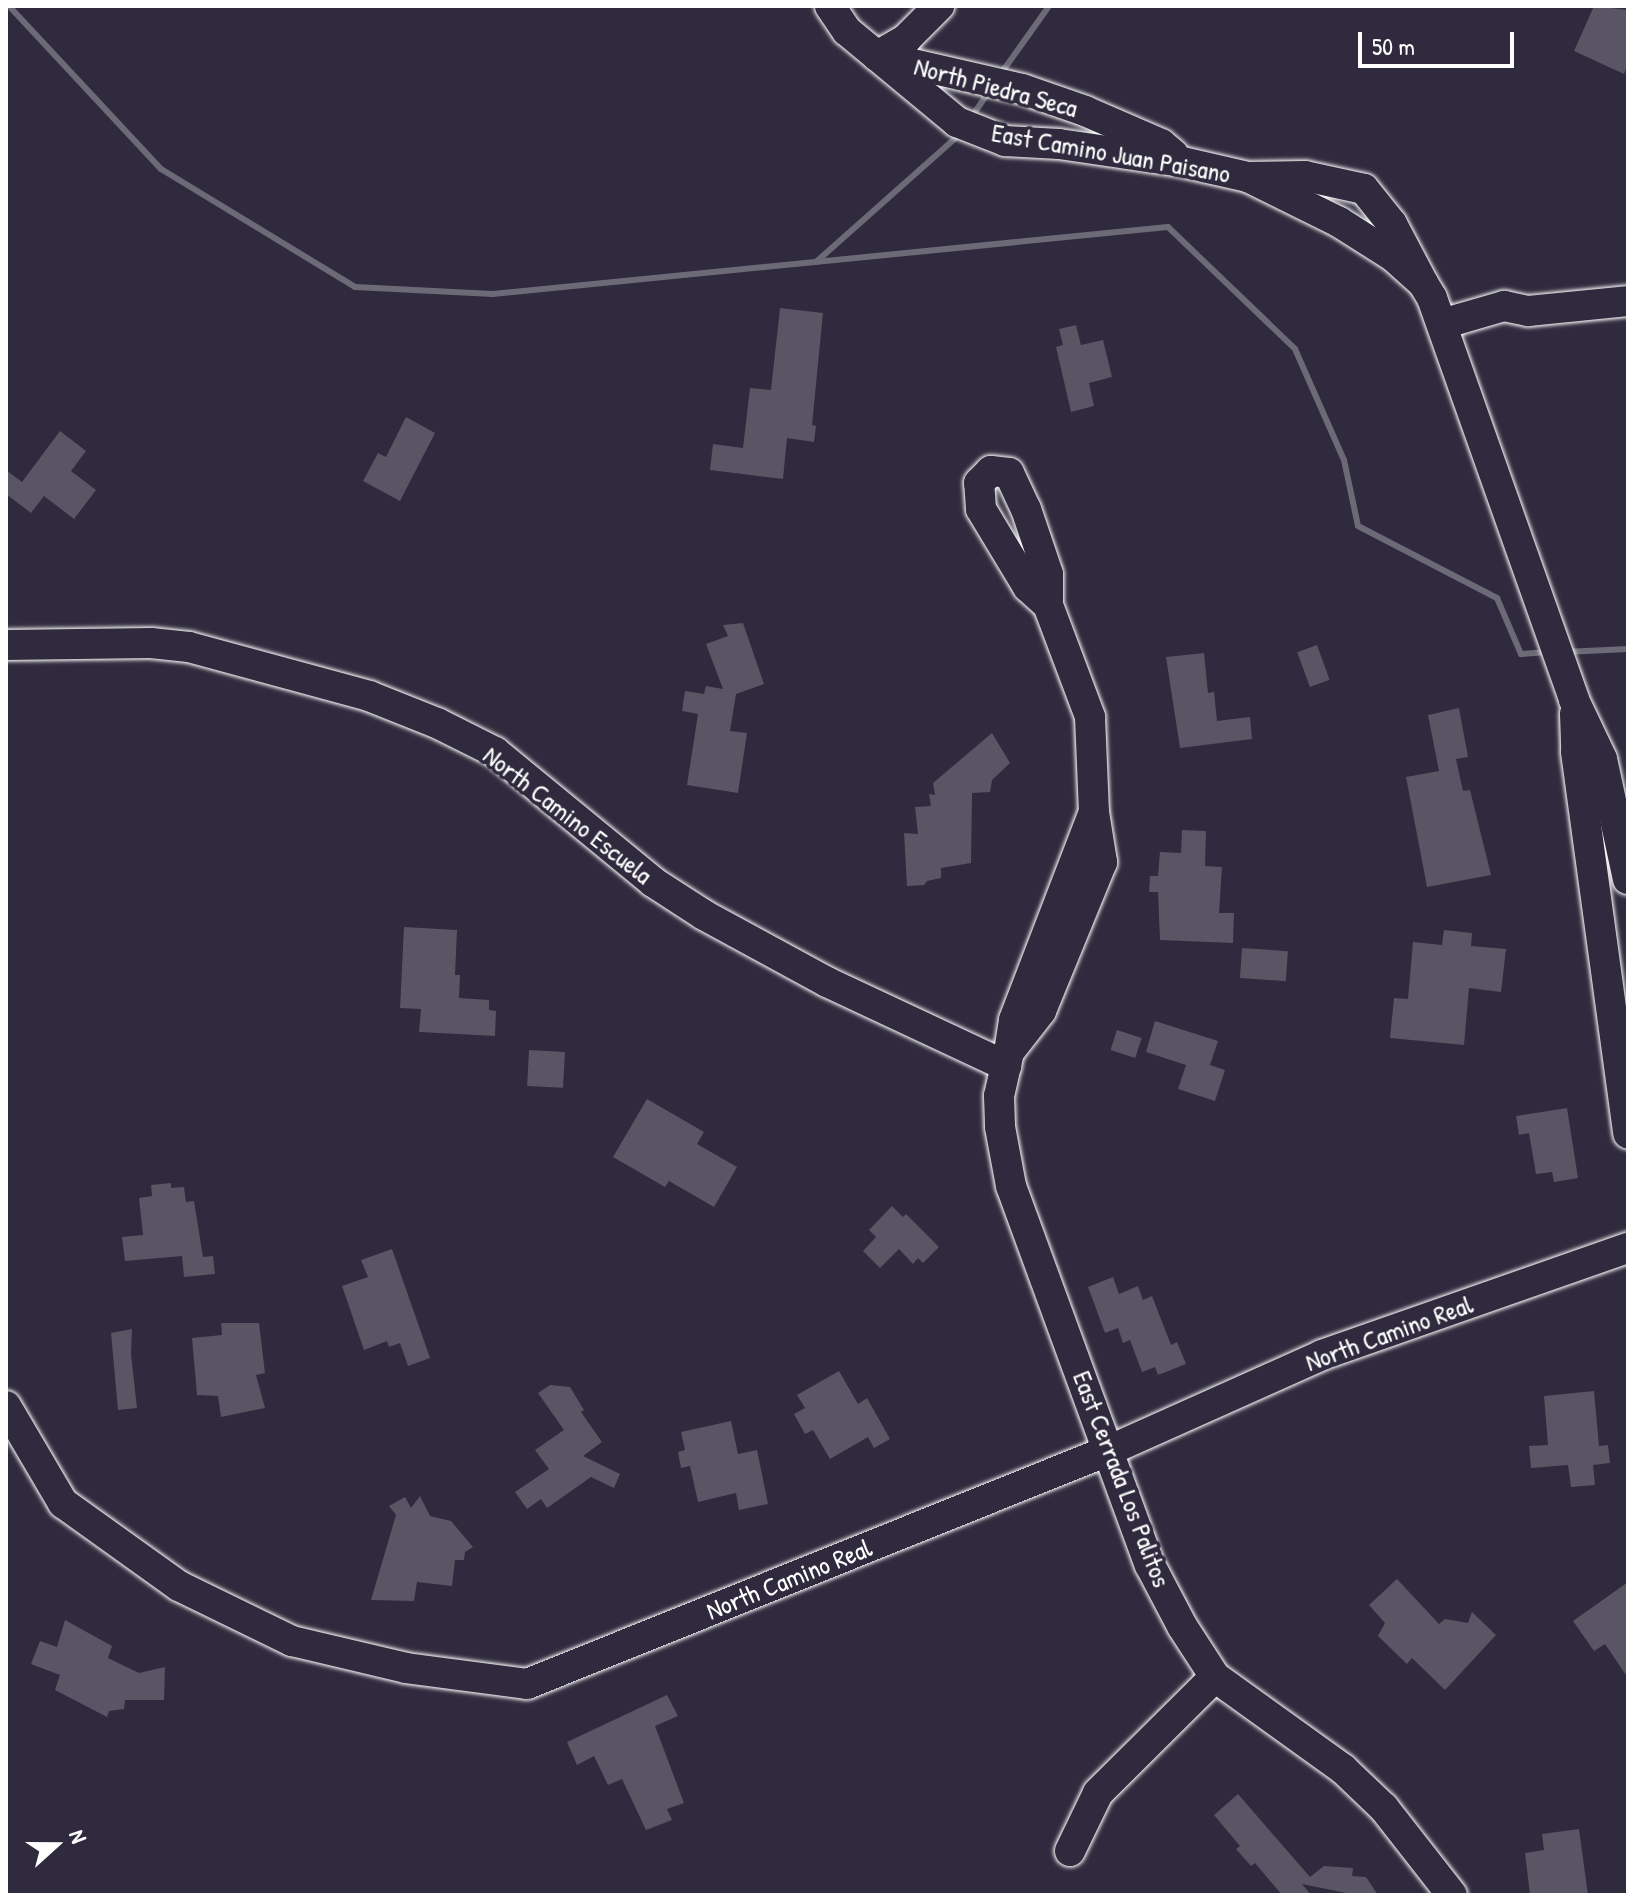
<!DOCTYPE html>
<html>
<head>
<meta charset="utf-8">
<style>
  body { margin:0 }
  #map { position:relative; width:1634px; height:1901px; overflow:hidden; background:#2f2a3d; font-family:"Patrick Hand",sans-serif }
  div>[style] { position:absolute }
  [style*='--x'] { left:calc(var(--x)*1px); top:calc(var(--y)*1px); width:calc(var(--w)*1px); rotate:calc(var(--a)*1deg) }
  .stream>* { height:6px; margin:-3px; padding:0 3px; transform-origin:3px; border-radius:3px; background:#6d6a77 }
  .building>* { inset:0; background:#595564; transform-origin:0 0 }
  .roads { filter:drop-shadow(0 0 2px #fff) drop-shadow(0 0 2px #fff) }
  .minor>* { height:30px; margin:-15px; padding:0 15px; transform-origin:15px; border-radius:15px; background:#2f2a3d }
  span { translate:-50% -50%; white-space:nowrap; text-align:center; line-height:1.15; -webkit-text-stroke:7px #2f2a3d; paint-order:stroke }
  .street-label { font-size:26px; color:#fff }
  .frame { position:absolute; inset:0; border:8px solid #fff; pointer-events:none }
  .north { position:absolute; left:16px; top:1805px; width:80px; height:80px; -webkit-text-stroke:6px #2f2a3d; paint-order:stroke; rotate:69deg; font-size:22px; font-weight:700; line-height:32px; text-align:center; color:#fff }
  .north::after { content:''; display:block; margin:auto; width:28px; height:36px; background:#fff; clip-path:polygon(50% 0,100% 100%,50% 72%,0 100%) }
  .scale { position:absolute; left:1358px; top:32px; width:156px; height:36px; box-sizing:border-box; border:4px solid #fff; border-top:0; padding-left:10px; font-size:24px; line-height:28px; white-space:nowrap; color:#fff; -webkit-text-stroke:6px #2f2a3d; paint-order:stroke }
</style>
</head>
<body>
<div id="map">
  <div class="stream">
    <i style="--x:9;--y:6;--w:223;--a:47"></i>
    <i style="--x:161;--y:169;--w:227;--a:31.3"></i>
    <i style="--x:355;--y:287;--w:138;--a:2.9"></i>
    <i style="--x:493;--y:294;--w:678;--a:-5.67"></i>
    <i style="--x:1168;--y:227;--w:176;--a:43.8"></i>
    <i style="--x:1295;--y:349;--w:121;--a:66.2"></i>
    <i style="--x:1344;--y:460;--w:67;--a:78"></i>
    <i style="--x:1358;--y:526;--w:157;--a:27.4"></i>
    <i style="--x:1497;--y:598;--w:61;--a:66.8"></i>
    <i style="--x:1521;--y:654;--w:28;--a:-4"></i>
    <i style="--x:1000;--y:75;--w:85;--a:-54.6"></i>
    <i style="--x:971;--y:118;--w:32;--a:-56"></i>
    <i style="--x:816;--y:262;--w:193;--a:-41.6"></i>
    <i style="--x:1564;--y:652;--w:64;--a:-2.7"></i>
  </div>
  <div class="building">
    <i style="clip-path:polygon(1594px 6px,1628px 10px,1628px 64px,1624px 74px,1574px 51px)"></i>
    <i style="clip-path:polygon(780px 308px,823px 313px,812px 425px,816px 426px,814px 442px,787px 438px,783px 479px,710px 470px,713px 444px,743px 448px,750px 388px,771px 390px)"></i>
    <i style="clip-path:polygon(1076px 325px,1081px 345px,1103px 340px,1112px 377px,1089px 383px,1094px 406px,1071px 412px,1056px 347px,1063px 345px,1059px 329px)"></i>
    <i style="clip-path:polygon(406px 417px,435px 433px,400px 501px,363px 481px,378px 453px,386px 457px)"></i>
    <i style="clip-path:polygon(60px 431px,86px 451px,71px 471px,96px 490px,74px 519px,44px 496px,31px 513px,6px 494px,6px 470px,22px 482px)"></i>
    <i style="clip-path:polygon(743px 623px,764px 684px,736px 694px,730px 731px,747px 733px,738px 793px,687px 785px,698px 714px,682px 711px,685px 691px,704px 694px,706px 686px,723px 689px,706px 644px,728px 636px,723px 625px)"></i>
    <i style="left:1317px;top:645px;width:37px;height:21px;rotate:70deg"></i>
    <i style="clip-path:polygon(1204px 653px,1208px 693px,1214px 692px,1217px 721px,1250px 717px,1252px 739px,1180px 748px,1166px 657px)"></i>
    <i style="clip-path:polygon(1459px 708px,1468px 757px,1456px 759px,1463px 791px,1470px 790px,1491px 875px,1427px 887px,1406px 777px,1439px 771px,1428px 715px)"></i>
    <i style="clip-path:polygon(992px 733px,1010px 763px,992px 780px,990px 792px,972px 793px,971px 863px,941px 868px,941px 878px,927px 881px,924px 885px,907px 886px,904px 833px,918px 834px,915px 807px,931px 806px,929px 794px,935px 795px,933px 783px)"></i>
    <i style="clip-path:polygon(1182px 830px,1206px 831px,1205px 866px,1222px 867px,1219px 913px,1234px 913px,1233px 943px,1160px 940px,1158px 892px,1149px 892px,1150px 876px,1158px 876px,1160px 852px,1181px 853px)"></i>
    <i style="clip-path:polygon(404px 927px,457px 930px,455px 975px,460px 975px,459px 998px,489px 1000px,489px 1010px,496px 1011px,495px 1036px,419px 1032px,421px 1009px,400px 1008px)"></i>
    <i style="clip-path:polygon(1444px 930px,1472px 933px,1471px 946px,1506px 949px,1501px 992px,1469px 988px,1464px 1045px,1390px 1038px,1394px 998px,1408px 999px,1413px 942px,1442px 945px)"></i>
    <i style="left:1242px;top:948px;width:46px;height:30px;rotate:4deg"></i>
    <i style="clip-path:polygon(1155px 1021px,1218px 1041px,1210px 1065px,1225px 1070px,1215px 1101px,1178px 1089px,1186px 1065px,1146px 1052px)"></i>
    <i style="left:1117px;top:1030px;width:26px;height:21px;rotate:18deg"></i>
    <i style="left:529px;top:1050px;width:36px;height:36px;rotate:3deg"></i>
    <i style="clip-path:polygon(647px 1099px,704px 1132px,697px 1144px,737px 1167px,714px 1207px,669px 1181px,665px 1187px,613px 1157px)"></i>
    <i style="clip-path:polygon(1567px 1108px,1578px 1178px,1554px 1182px,1552px 1172px,1536px 1174px,1529px 1133px,1519px 1135px,1516px 1116px)"></i>
    <i style="clip-path:polygon(171px 1183px,171px 1188px,184px 1187px,186px 1202px,194px 1201px,203px 1257px,213px 1256px,215px 1274px,184px 1277px,182px 1256px,125px 1261px,122px 1237px,143px 1235px,139px 1198px,152px 1196px,151px 1185px)"></i>
    <i style="clip-path:polygon(892px 1206px,903px 1217px,906px 1214px,939px 1247px,923px 1263px,918px 1258px,913px 1264px,899px 1249px,880px 1268px,863px 1251px,876px 1237px,869px 1230px)"></i>
    <i style="clip-path:polygon(392px 1249px,430px 1358px,408px 1366px,400px 1343px,389px 1347px,387px 1341px,364px 1350px,342px 1286px,368px 1277px,361px 1260px)"></i>
    <i style="clip-path:polygon(1113px 1277px,1119px 1294px,1138px 1286px,1143px 1300px,1152px 1296px,1171px 1345px,1177px 1342px,1186px 1364px,1158px 1375px,1155px 1367px,1142px 1372px,1130px 1340px,1123px 1343px,1118px 1328px,1105px 1333px,1088px 1287px)"></i>
    <i style="clip-path:polygon(221px 1323px,259px 1323px,265px 1373px,256px 1375px,265px 1408px,221px 1417px,218px 1396px,197px 1395px,192px 1338px,222px 1335px)"></i>
    <i style="clip-path:polygon(132px 1329px,131px 1354px,137px 1408px,118px 1410px,111px 1333px)"></i>
    <i style="clip-path:polygon(839px 1371px,858px 1404px,867px 1398px,890px 1439px,874px 1448px,868px 1437px,830px 1459px,813px 1430px,805px 1434px,794px 1414px,805px 1408px,797px 1395px)"></i>
    <i style="clip-path:polygon(550px 1385px,570px 1387px,584px 1410px,581px 1412px,602px 1442px,583px 1456px,620px 1474px,614px 1488px,591px 1477px,547px 1508px,541px 1499px,527px 1509px,515px 1492px,549px 1469px,535px 1450px,564px 1430px,538px 1393px)"></i>
    <i style="clip-path:polygon(1594px 1391px,1599px 1446px,1608px 1445px,1610px 1463px,1593px 1465px,1595px 1485px,1571px 1487px,1568px 1465px,1531px 1468px,1529px 1446px,1548px 1445px,1544px 1396px)"></i>
    <i style="clip-path:polygon(731px 1421px,738px 1454px,757px 1450px,768px 1504px,739px 1510px,736px 1493px,698px 1502px,690px 1466px,681px 1468px,678px 1452px,685px 1450px,681px 1432px)"></i>
    <i style="clip-path:polygon(420px 1496px,430px 1516px,451px 1521px,473px 1547px,465px 1552px,464px 1560px,455px 1560px,452px 1586px,417px 1582px,414px 1601px,371px 1600px,396px 1515px,389px 1506px,405px 1497px,411px 1508px)"></i>
    <i style="clip-path:polygon(1397px 1579px,1439px 1624px,1445px 1619px,1468px 1623px,1472px 1612px,1496px 1635px,1445px 1690px,1412px 1658px,1407px 1664px,1378px 1636px,1385px 1623px,1369px 1605px)"></i>
    <i style="clip-path:polygon(1628px 1582px,1628px 1678px,1605px 1644px,1594px 1651px,1573px 1621px)"></i>
    <i style="clip-path:polygon(65px 1620px,112px 1646px,108px 1658px,139px 1673px,165px 1667px,164px 1700px,125px 1700px,124px 1709px,109px 1711px,107px 1717px,55px 1690px,60px 1675px,31px 1664px,40px 1641px,57px 1647px)"></i>
    <i style="clip-path:polygon(667px 1695px,678px 1716px,655px 1726px,684px 1803px,667px 1809px,672px 1820px,646px 1830px,622px 1779px,608px 1785px,594px 1756px,577px 1765px,567px 1742px)"></i>
    <i style="clip-path:polygon(1238px 1794px,1310px 1877px,1324px 1866px,1353px 1868px,1352px 1876px,1366px 1877px,1378px 1895px,1356px 1895px,1302px 1884px,1311px 1895px,1282px 1895px,1255px 1863px,1251px 1866px,1236px 1849px,1240px 1846px,1214px 1815px)"></i>
    <i style="clip-path:polygon(1579px 1829px,1588px 1895px,1530px 1895px,1525px 1853px,1544px 1850px,1542px 1834px)"></i>
  </div>
  <div class="roads">
    <div class="minor">
      <i style="--x:830;--y:6;--w:30;--a:56"></i>
      <i style="--x:847;--y:31;--w:143;--a:39.6"></i>
      <i style="--x:957;--y:122;--w:52;--a:21.6"></i>
      <i style="--x:1005;--y:141;--w:54;--a:3.2"></i>
      <i style="--x:1059;--y:144;--w:124;--a:8.3"></i>
      <i style="--x:1182;--y:162;--w:68;--a:12.8"></i>
      <i style="--x:1248;--y:177;--w:102;--a:26.3"></i>
      <i style="--x:1339;--y:222;--w:65;--a:32.5"></i>
      <i style="--x:1394;--y:257;--w:39;--a:42"></i>
      <i style="--x:1423;--y:283;--w:67;--a:-117.7"></i>
      <i style="--x:1392;--y:224;--w:45;--a:-128.7"></i>
      <i style="--x:1364;--y:189;--w:60;--a:-167.6"></i>
      <i style="--x:1305;--y:176;--w:57;--a:179"></i>
      <i style="--x:877;--y:56;--w:34;--a:-30"></i>
      <i style="--x:906;--y:39;--w:47;--a:-45"></i>
      <i style="--x:886;--y:58;--w:139;--a:12.8"></i>
      <i style="--x:1022;--y:89;--w:67;--a:19.2"></i>
      <i style="--x:1085;--y:111;--w:83;--a:23.5"></i>
      <i style="--x:1161;--y:144;--w:16;--a:40"></i>
      <i style="--x:1423;--y:283;--w:17;--a:59"></i>
      <i style="--x:1432;--y:298;--w:426;--a:70.5"></i>
      <i style="--x:1574;--y:700;--w:65;--a:64.6"></i>
      <i style="--x:1602;--y:759;--w:123;--a:77.8"></i>
      <i style="--x:1442;--y:324;--w:65;--a:-16.2"></i>
      <i style="--x:1504;--y:306;--w:25;--a:12"></i>
      <i style="--x:1528;--y:311;--w:100;--a:-5.7"></i>
      <i style="--x:1048;--y:605;--w:27;--a:-138"></i>
      <i style="--x:1028;--y:587;--w:91;--a:-121.1"></i>
      <i style="--x:981;--y:509;--w:26;--a:-94"></i>
      <i style="--x:979;--y:483;--w:17;--a:-45"></i>
      <i style="--x:991;--y:471;--w:18;--a:6"></i>
      <i style="--x:1009;--y:473;--w:40;--a:65"></i>
      <i style="--x:1026;--y:509;--w:69;--a:71.3"></i>
      <i style="--x:1048;--y:574;--w:31;--a:90"></i>
      <i style="--x:1048;--y:605;--w:120;--a:69.4"></i>
      <i style="--x:1090;--y:717;--w:95;--a:87.6"></i>
      <i style="--x:1094;--y:812;--w:51;--a:80.9"></i>
      <i style="--x:1102;--y:862;--w:161;--a:112.3"></i>
      <i style="--x:1041;--y:1011;--w:52;--a:128"></i>
      <i style="--x:1009;--y:1052;--w:32;--a:-81"></i>
      <i style="--x:1014;--y:1020;--w:223;--a:-69"></i>
      <i style="--x:6;--y:645;--w:145;--a:-0.8"></i>
      <i style="--x:151;--y:643;--w:38;--a:6"></i>
      <i style="--x:189;--y:647;--w:187;--a:15.2"></i>
      <i style="--x:369;--y:696;--w:73;--a:21.7"></i>
      <i style="--x:437;--y:723;--w:65;--a:26.6"></i>
      <i style="--x:495;--y:752;--w:205;--a:39.4"></i>
      <i style="--x:653;--y:882;--w:61;--a:32.9"></i>
      <i style="--x:704;--y:915;--w:140;--a:28.6"></i>
      <i style="--x:827;--y:982;--w:198;--a:25.1"></i>
      <i style="--x:1575;--y:714;--w:38;--a:88"></i>
      <i style="--x:1576;--y:752;--w:385;--a:82.2"></i>
      <i style="--x:1009;--y:1052;--w:45;--a:102.8"></i>
      <i style="--x:999;--y:1096;--w:31;--a:88"></i>
      <i style="--x:1000;--y:1127;--w:60;--a:79.4"></i>
      <i style="--x:1011;--y:1186;--w:404;--a:69.9"></i>
      <i style="--x:1150;--y:1565;--w:69;--a:62.3"></i>
      <i style="--x:1182;--y:1626;--w:61;--a:57.1"></i>
      <i style="--x:1215;--y:1677;--w:158;--a:35.7"></i>
      <i style="--x:1343;--y:1769;--w:57;--a:43.6"></i>
      <i style="--x:1384;--y:1808;--w:110;--a:52"></i>
      <i style="--x:6;--y:1406;--w:113;--a:59.6"></i>
      <i style="--x:63;--y:1503;--w:143;--a:35.6"></i>
      <i style="--x:179;--y:1586;--w:126;--a:26"></i>
      <i style="--x:292;--y:1641;--w:117;--a:13.3"></i>
      <i style="--x:406;--y:1668;--w:122;--a:7.5"></i>
      <i style="--x:527;--y:1684;--w:628;--a:-21.87"></i>
      <i style="--x:1110;--y:1450;--w:232;--a:-24.1"></i>
      <i style="--x:1322;--y:1355;--w:324;--a:-19.3"></i>
      <i style="--x:1070;--y:1851;--w:64;--a:-64.2"></i>
      <i style="--x:1098;--y:1793;--w:165;--a:-44.8"></i>
    </div>
  </div>
  <div class="street-label">
    <span style="left:996px;top:87px;rotate:15deg">North Piedra Seca</span>
    <span style="left:1111px;top:153px;rotate:10deg">East Camino Juan Paisano</span>
    <span style="left:568px;top:815px;rotate:38deg">North Camino Escuela</span>
    <span style="left:1389px;top:1333px;rotate:-20deg">North Camino Real</span>
    <span style="left:1122px;top:1479px;rotate:69deg">East Cerrada Los Palitos</span>
    <span style="left:789px;top:1579px;rotate:-22deg">North Camino Real</span>
  </div>
  <div class="frame"></div>
  <div class="north">N</div>
  <div class="scale">50 m</div>
</div>
</body>
</html>
